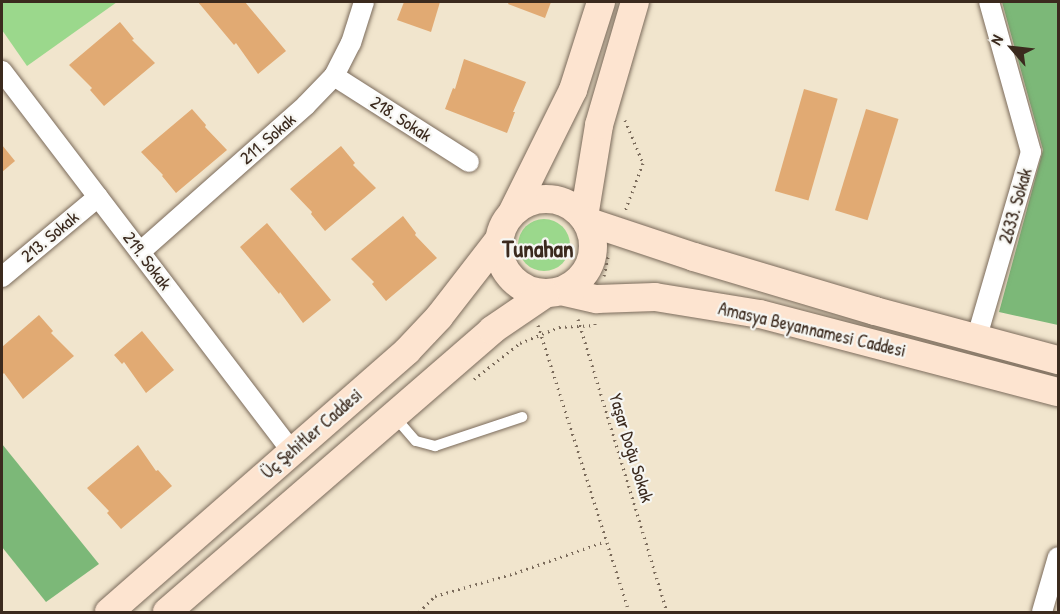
<!DOCTYPE html>
<html>
<head>
<meta charset="utf-8">
<style>
  body { margin:0 }
  #map { position:relative; width:1060px; height:614px; overflow:hidden; background:#f1e5cd; font-family:"Patrick Hand",sans-serif }
  div>[style] { position:absolute }
  [style*='--x'] { left:calc(var(--x)*1px); top:calc(var(--y)*1px); width:calc(var(--w)*1px); rotate:calc(var(--a)*1deg) }
  .green>* { inset:0; background:#9bd88c }
  .round { border-radius:50% }
  .forest>* { inset:0; background:#7cb878 }
  .building>* { inset:0; background:#e1aa73; transform-origin:0 0 }
  .path>* { height:3px; margin-top:-1.5px; transform-origin:0; background:repeating-linear-gradient(90deg,#7b6b5b 0 1.5px,transparent 0 6px) }
  .roads { filter:drop-shadow(0 0 2px #7b6b5b) drop-shadow(0 0 2px #7b6b5b) }
  .lane>* { height:10px; margin:-5px; padding:0 5px; transform-origin:5px; border-radius:5px; background:#fff }
  .street>* { height:20px; margin:-10px; padding:0 10px; transform-origin:10px; border-radius:10px; background:#fff }
  .secondary>* { height:28px; margin:-14px; padding:0 14px; transform-origin:14px; border-radius:14px; background:#fde4d0 }
  .secondary>.ring { margin:-14px; padding:0; box-sizing:content-box; background:none; border:28px solid #fde4d0; border-radius:50% }
  span { translate:-50% -50%; white-space:nowrap; text-align:center; line-height:1.15; -webkit-text-stroke:4.5px #f6f6f2; paint-order:stroke }
  .street-label { font-size:18px; color:#3b2a1e }
  .district-label { font-size:24px; color:#3b2a1e; font-weight:700 }
  .frame { position:absolute; inset:0; border:3px solid #3b2a1e; pointer-events:none }
  .north { position:absolute; left:982px; top:18px; width:60px; height:60px; -webkit-text-stroke:4px #f6f6f2; paint-order:stroke; rotate:298deg; font-size:16px; font-weight:700; line-height:24px; text-align:center; color:#3b2a1e }
  .north::after { content:''; display:block; margin:auto; width:21px; height:27px; background:#3b2a1e; clip-path:polygon(50% 0,100% 100%,50% 72%,0 100%) }
</style>
</head>
<body>
<div id="map">
  <div class="green">
    <i style="clip-path:polygon(2px 2px,117px 2px,27px 66px,2px 30px)"></i>
    <i class="round" style="left:518px;top:219px;width:52px;height:52px"></i>
  </div>
  <div class="forest">
    <i style="clip-path:polygon(1002px 2px,1058px 2px,1058px 325px,999px 312px,1043px 150px)"></i>
    <i style="clip-path:polygon(2px 444px,99px 564px,46px 602px,2px 547px)"></i>
  </div>
  <div class="building">
    <i style="clip-path:polygon(198px 2px,245px 2px,286px 51px,258px 74px,236px 43px,234px 45px)"></i>
    <i style="clip-path:polygon(404px 2px,440px 2px,431px 32px,397px 20px)"></i>
    <i style="clip-path:polygon(509px 2px,551px 2px,545px 18px,508px 4px)"></i>
    <i style="clip-path:polygon(120px 22px,134px 39px,132px 40px,155px 63px,104px 106px,90px 90px,92px 88px,69px 65px)"></i>
    <i style="clip-path:polygon(464px 59px,526px 82px,513px 112px,515px 112px,507px 133px,445px 109px,453px 88px,455px 89px)"></i>
    <i style="left:804px;top:89px;width:35px;height:106px;rotate:16deg"></i>
    <i style="clip-path:polygon(192px 109px,206px 125px,205px 127px,227px 150px,176px 193px,162px 176px,163px 175px,141px 152px)"></i>
    <i style="left:866px;top:109px;width:34px;height:106px;rotate:17deg"></i>
    <i style="clip-path:polygon(2px 145px,15px 161px,2px 172px)"></i>
    <i style="clip-path:polygon(341px 146px,355px 163px,353px 165px,376px 188px,325px 231px,311px 214px,312px 212px,290px 189px)"></i>
    <i style="clip-path:polygon(403px 216px,416px 233px,415px 235px,437px 258px,386px 301px,372px 284px,374px 282px,351px 259px)"></i>
    <i style="clip-path:polygon(267px 223px,331px 300px,303px 323px,280px 292px,279px 294px,240px 247px)"></i>
    <i style="clip-path:polygon(39px 315px,53px 331px,51px 333px,74px 356px,23px 399px,4px 373px,2px 375px,2px 347px)"></i>
    <i style="clip-path:polygon(142px 331px,174px 370px,146px 393px,124px 362px,122px 364px,114px 355px)"></i>
    <i style="clip-path:polygon(138px 445px,156px 471px,158px 470px,172px 486px,121px 529px,107px 513px,109px 511px,87px 488px)"></i>
  </div>
  <div class="path">
    <i style="--x:625;--y:120;--w:47;--a:67.3"></i>
    <i style="--x:643;--y:163;--w:51;--a:110.6"></i>
    <i style="--x:604;--y:276;--w:24;--a:-78"></i>
    <i style="--x:578;--y:319;--w:306;--a:73.1"></i>
    <i style="--x:538;--y:325;--w:301;--a:72.4"></i>
    <i style="--x:474;--y:379;--w:58;--a:-38"></i>
    <i style="--x:520;--y:343;--w:42;--a:-22.3"></i>
    <i style="--x:559;--y:327;--w:36;--a:-3"></i>
    <i style="--x:595;--y:325;--w:4;--a:-90"></i>
    <i style="--x:419;--y:612;--w:23;--a:-45"></i>
    <i style="--x:435;--y:596;--w:83;--a:-16"></i>
    <i style="--x:515;--y:573;--w:96;--a:-19.4"></i>
  </div>
  <div class="roads">
    <div class="lane">
      <i style="--x:394;--y:416;--w:33;--a:49"></i>
      <i style="--x:416;--y:441;--w:20;--a:15"></i>
      <i style="--x:435;--y:446;--w:92;--a:-18.4"></i>
    </div>
    <div class="street">
      <i style="--x:2;--y:71;--w:479;--a:52.7"></i>
      <i style="--x:334;--y:76;--w:160;--a:32.5"></i>
      <i style="--x:140;--y:252;--w:222;--a:-41.5"></i>
      <i style="--x:306;--y:105;--w:40;--a:-46"></i>
      <i style="--x:334;--y:76;--w:37;--a:-63"></i>
      <i style="--x:351;--y:43;--w:43;--a:-72.4"></i>
      <i style="--x:2;--y:277;--w:125;--a:-39.8"></i>
      <i style="--x:976;--y:340;--w:196;--a:-73.7"></i>
      <i style="--x:1031;--y:152;--w:156;--a:-105.6"></i>
      <i style="--x:1042;--y:612;--w:57;--a:-73.8"></i>
    </div>
    <div class="secondary">
      <i class="ring" style="left:499px;top:199px;width:66px;height:66px"></i>
      <i style="--x:513;--y:211;--w:135;--a:-63.6"></i>
      <i style="--x:573;--y:90;--w:92;--a:-72.3"></i>
      <i style="--x:584;--y:217;--w:93;--a:-80.7"></i>
      <i style="--x:599;--y:125;--w:128;--a:-73.7"></i>
      <i style="--x:586;--y:221;--w:114;--a:18.4"></i>
      <i style="--x:694;--y:257;--w:189;--a:16.6"></i>
      <i style="--x:875;--y:311;--w:189;--a:15"></i>
      <i style="--x:561;--y:291;--w:37;--a:13"></i>
      <i style="--x:597;--y:299;--w:58;--a:-2"></i>
      <i style="--x:655;--y:297;--w:106;--a:9.2"></i>
      <i style="--x:760;--y:314;--w:308;--a:14.7"></i>
      <i style="--x:109;--y:612;--w:396;--a:-41.2"></i>
      <i style="--x:407;--y:351;--w:47;--a:-46.7"></i>
      <i style="--x:439;--y:317;--w:96;--a:-52.2"></i>
      <i style="--x:167;--y:612;--w:430;--a:-40.9"></i>
      <i style="--x:492;--y:330;--w:64;--a:-34.2"></i>
    </div>
  </div>
  <div class="street-label">
    <span style="left:401px;top:119px;rotate:33deg">218. Sokak</span>
    <span style="left:268px;top:139px;rotate:-41deg">211. Sokak</span>
    <span style="left:1016px;top:206px;rotate:-74deg">2633. Sokak</span>
    <span style="left:50px;top:237px;rotate:-40deg">213. Sokak</span>
    <span style="left:147px;top:261px;rotate:53deg">219. Sokak</span>
    <span style="left:812px;top:330px;rotate:13deg">Amasya Beyannamesi Caddesi</span>
    <span style="left:312px;top:434px;rotate:-41deg">Üç Şehitler Caddesi</span>
    <span style="left:631px;top:448px;rotate:73deg">Yaşar Doğu Sokak</span>
  </div>
  <div class="district-label">
    <span style="left:538px;top:249px">Tunahan</span>
  </div>
  <div class="frame"></div>
  <div class="north">N</div>
</div>
</body>
</html>
